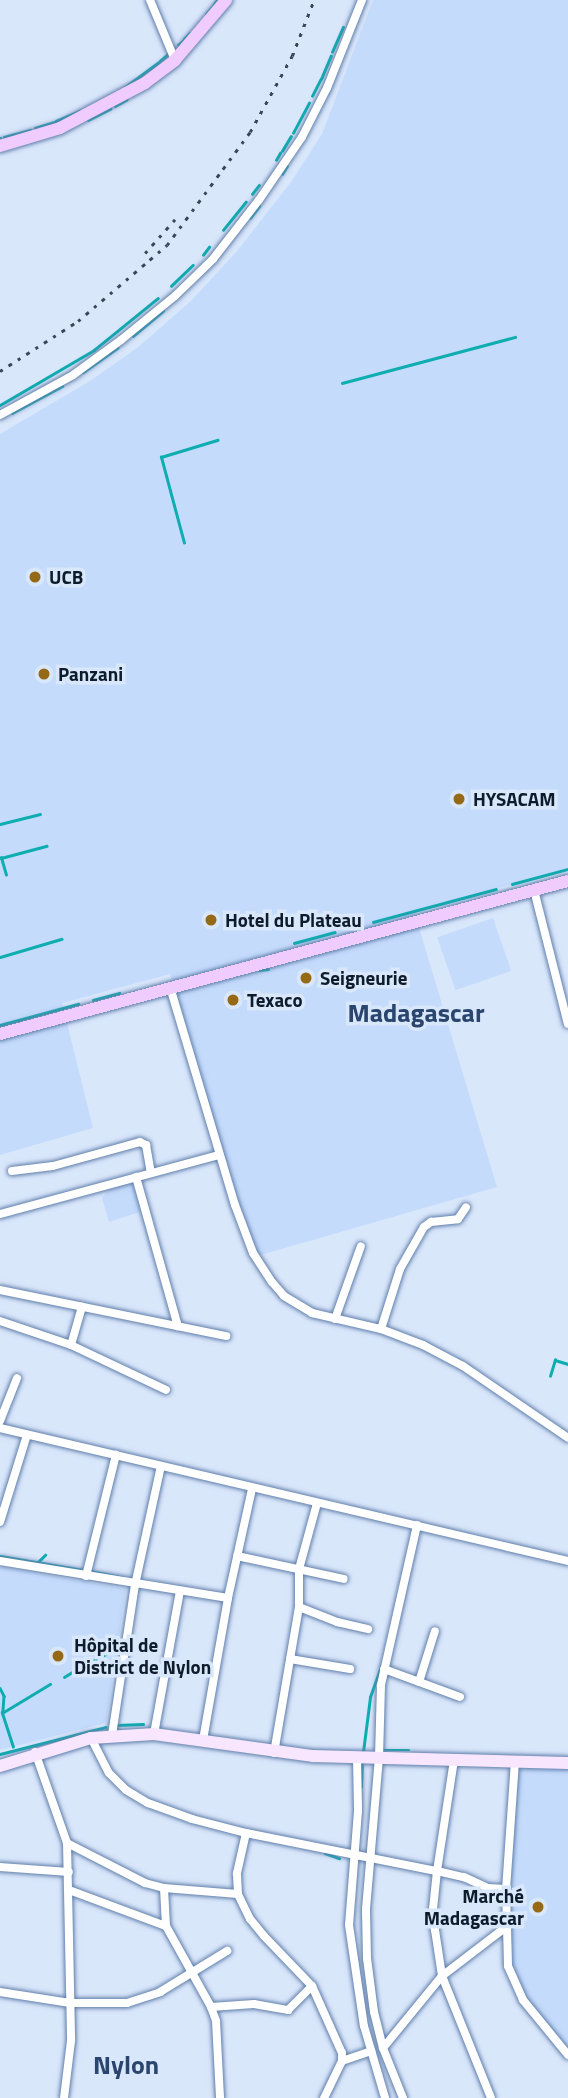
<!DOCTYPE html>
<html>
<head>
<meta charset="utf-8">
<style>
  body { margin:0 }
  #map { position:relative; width:568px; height:2098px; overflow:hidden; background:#d9e7fb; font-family:"Titillium Web",sans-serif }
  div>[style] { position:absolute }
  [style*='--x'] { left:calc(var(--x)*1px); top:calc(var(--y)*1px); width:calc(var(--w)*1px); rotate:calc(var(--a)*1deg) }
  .built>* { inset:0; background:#c4dbfc; transform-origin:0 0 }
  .stream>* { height:2.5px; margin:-1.25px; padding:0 1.25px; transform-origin:1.25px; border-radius:1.25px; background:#0dadb0 }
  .roads { filter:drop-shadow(0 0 2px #607fab) drop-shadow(0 0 2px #607fab) }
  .street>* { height:8px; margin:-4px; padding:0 4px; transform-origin:4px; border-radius:4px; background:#fff }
  .secondary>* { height:12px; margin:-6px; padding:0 6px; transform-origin:6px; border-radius:6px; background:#f8e5fe }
  .primary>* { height:12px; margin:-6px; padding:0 6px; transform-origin:6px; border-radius:6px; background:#f0cbfd }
  .rail>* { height:2.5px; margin-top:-1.25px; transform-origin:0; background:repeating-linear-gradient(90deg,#384657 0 3.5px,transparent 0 10.5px) }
  .dots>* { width:19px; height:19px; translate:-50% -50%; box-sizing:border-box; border:4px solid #d9e7fb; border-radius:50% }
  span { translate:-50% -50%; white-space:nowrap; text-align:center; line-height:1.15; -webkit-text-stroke:7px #d9e7fb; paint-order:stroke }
  .poi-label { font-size:19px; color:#0e1b2c; font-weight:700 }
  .left { translate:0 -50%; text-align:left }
  .right { translate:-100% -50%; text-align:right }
  .district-label { font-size:26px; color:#2a466e; font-weight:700 }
</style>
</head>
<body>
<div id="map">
  <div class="built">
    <i style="clip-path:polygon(373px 0,568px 0,568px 869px,414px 911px,497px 1187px,257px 1256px,218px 1145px,170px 974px,62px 1003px,93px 1128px,0 1155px,0 434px,90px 381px,137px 348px,191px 301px,237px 251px,291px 182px,322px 134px)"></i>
    <i style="left:493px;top:918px;width:56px;height:59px;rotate:71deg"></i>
    <i style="clip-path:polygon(133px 1179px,143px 1211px,109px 1222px,102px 1198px,110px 1188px)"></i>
    <i style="clip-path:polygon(0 1567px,126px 1589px,106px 1723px,0 1750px)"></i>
    <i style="clip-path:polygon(518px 1766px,568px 1768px,568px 2047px,561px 2043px,524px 1997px,509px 1961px,508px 1893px)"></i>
  </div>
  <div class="stream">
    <i style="--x:214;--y:4;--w:5;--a:-53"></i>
    <i style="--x:206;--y:14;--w:11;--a:-49"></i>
    <i style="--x:184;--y:39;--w:8;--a:-45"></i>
    <i style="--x:178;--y:45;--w:8;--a:-40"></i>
    <i style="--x:332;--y:52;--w:27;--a:-66"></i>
    <i style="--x:160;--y:61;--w:12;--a:-42"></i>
    <i style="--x:321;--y:79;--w:25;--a:-67"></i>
    <i style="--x:125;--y:87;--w:42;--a:-36.3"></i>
    <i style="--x:312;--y:96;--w:18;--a:-63"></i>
    <i style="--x:115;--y:106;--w:13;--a:-29"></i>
    <i style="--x:88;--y:120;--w:25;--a:-27"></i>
    <i style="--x:56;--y:121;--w:26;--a:-23"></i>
    <i style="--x:35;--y:128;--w:21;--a:-17"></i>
    <i style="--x:293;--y:133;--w:34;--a:-62"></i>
    <i style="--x:4;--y:137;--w:27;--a:-15"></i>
    <i style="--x:0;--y:138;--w:1;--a:0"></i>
    <i style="--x:282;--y:151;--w:17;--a:-59"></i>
    <i style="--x:276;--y:160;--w:8;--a:-60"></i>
    <i style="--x:282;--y:174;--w:9;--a:-58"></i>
    <i style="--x:252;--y:194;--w:11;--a:-52"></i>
    <i style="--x:250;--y:218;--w:15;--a:-53"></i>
    <i style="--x:223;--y:230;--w:36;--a:-51"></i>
    <i style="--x:203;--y:255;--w:10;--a:-53"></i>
    <i style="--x:171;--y:286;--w:30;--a:-44"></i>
    <i style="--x:133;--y:336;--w:39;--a:-40"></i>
    <i style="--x:83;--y:372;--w:42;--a:-35.2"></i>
    <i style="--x:342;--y:383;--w:179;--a:-14.9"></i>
    <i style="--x:0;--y:405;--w:109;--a:-30.3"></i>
    <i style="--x:94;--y:350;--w:82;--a:-39.1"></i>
    <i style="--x:12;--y:413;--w:57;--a:-28.4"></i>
    <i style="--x:184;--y:543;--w:89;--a:-105"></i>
    <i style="--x:161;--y:457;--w:59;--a:-16.9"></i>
    <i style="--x:0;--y:824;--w:41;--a:-14"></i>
    <i style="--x:6;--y:875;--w:18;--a:-106"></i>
    <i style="--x:1;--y:858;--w:47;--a:-14.9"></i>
    <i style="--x:512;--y:884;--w:58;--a:-15"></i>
    <i style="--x:373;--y:922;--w:127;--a:-15"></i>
    <i style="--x:294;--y:943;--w:42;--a:-15"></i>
    <i style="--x:0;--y:957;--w:64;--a:-16.4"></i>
    <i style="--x:259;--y:970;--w:9;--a:-6"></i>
    <i style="--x:93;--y:1000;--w:27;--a:-15"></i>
    <i style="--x:0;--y:1025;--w:81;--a:-15.1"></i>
    <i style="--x:550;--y:1376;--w:17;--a:-73"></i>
    <i style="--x:555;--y:1360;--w:14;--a:17"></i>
    <i style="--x:0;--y:1556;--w:85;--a:9.5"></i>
    <i style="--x:38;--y:1562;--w:10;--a:-45"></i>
    <i style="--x:90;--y:1571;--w:33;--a:11"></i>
    <i style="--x:81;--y:1667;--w:41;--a:-27.8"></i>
    <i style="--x:64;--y:1677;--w:12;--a:-31"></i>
    <i style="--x:0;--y:1688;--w:9;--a:63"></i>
    <i style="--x:4;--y:1696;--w:15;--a:94"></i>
    <i style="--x:117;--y:1725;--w:26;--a:-2"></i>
    <i style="--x:13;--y:1747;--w:36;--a:-108"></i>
    <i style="--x:2;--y:1713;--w:56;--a:-31.1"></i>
    <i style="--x:381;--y:1750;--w:28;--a:0"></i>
    <i style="--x:363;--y:1752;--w:55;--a:-82.7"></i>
    <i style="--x:370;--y:1697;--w:33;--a:-70"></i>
    <i style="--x:0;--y:1754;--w:109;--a:-14.3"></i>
    <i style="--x:361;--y:1787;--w:25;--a:-88"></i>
    <i style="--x:325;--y:1853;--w:15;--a:20"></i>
  </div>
  <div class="roads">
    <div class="street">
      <i style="--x:150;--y:0;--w:65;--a:67.4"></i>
      <i style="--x:0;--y:415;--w:83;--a:-28.7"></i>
      <i style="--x:73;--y:375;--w:59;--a:-36.1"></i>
      <i style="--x:121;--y:340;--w:70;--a:-39.2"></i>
      <i style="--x:175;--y:296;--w:53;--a:-44.2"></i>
      <i style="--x:213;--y:259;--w:75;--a:-52.1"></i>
      <i style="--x:259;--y:200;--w:76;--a:-55.7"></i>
      <i style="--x:302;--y:137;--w:55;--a:-63"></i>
      <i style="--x:327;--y:88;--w:95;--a:-68.3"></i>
      <i style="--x:534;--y:890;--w:138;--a:75.8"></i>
      <i style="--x:170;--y:987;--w:227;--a:73.4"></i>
      <i style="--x:235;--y:1205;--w:51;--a:69.4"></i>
      <i style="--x:253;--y:1253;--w:35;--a:57"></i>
      <i style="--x:272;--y:1282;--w:18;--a:49"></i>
      <i style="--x:284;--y:1296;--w:33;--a:31"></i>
      <i style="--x:312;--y:1313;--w:71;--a:13.1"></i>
      <i style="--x:381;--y:1329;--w:45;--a:20.9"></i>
      <i style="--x:423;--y:1345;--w:45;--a:27.7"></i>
      <i style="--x:463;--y:1366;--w:127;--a:34.4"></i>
      <i style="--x:12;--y:1171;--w:41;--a:-7"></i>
      <i style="--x:53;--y:1166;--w:90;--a:-15.4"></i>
      <i style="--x:140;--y:1142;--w:7;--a:27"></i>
      <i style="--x:146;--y:1145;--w:28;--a:80"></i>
      <i style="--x:136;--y:1177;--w:155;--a:74.3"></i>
      <i style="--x:0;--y:1214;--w:227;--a:-15.1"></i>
      <i style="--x:0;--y:1290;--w:231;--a:11.5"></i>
      <i style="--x:335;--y:1319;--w:77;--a:-70.4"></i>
      <i style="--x:0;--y:1321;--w:75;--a:18.7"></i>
      <i style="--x:71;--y:1345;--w:105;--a:25.3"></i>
      <i style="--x:381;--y:1329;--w:63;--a:-72.4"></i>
      <i style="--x:400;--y:1269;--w:48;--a:-60.3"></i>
      <i style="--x:424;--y:1227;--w:9;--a:-36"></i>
      <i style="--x:431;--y:1222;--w:27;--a:-6"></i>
      <i style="--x:458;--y:1219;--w:14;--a:-56"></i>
      <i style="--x:71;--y:1345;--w:40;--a:-74"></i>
      <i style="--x:0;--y:1421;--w:46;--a:-68.4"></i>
      <i style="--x:0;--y:1428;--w:583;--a:13.18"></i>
      <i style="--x:0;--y:1522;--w:91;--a:-72.8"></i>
      <i style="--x:237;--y:1556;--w:109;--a:12.1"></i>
      <i style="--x:0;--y:1561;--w:231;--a:9.2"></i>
      <i style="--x:86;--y:1576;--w:125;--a:-76.1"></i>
      <i style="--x:299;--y:1607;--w:41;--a:21.5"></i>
      <i style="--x:337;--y:1622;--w:32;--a:13"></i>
      <i style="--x:290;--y:1659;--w:61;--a:9.5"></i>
      <i style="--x:384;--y:1669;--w:81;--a:20.2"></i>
      <i style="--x:419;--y:1682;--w:53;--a:-72.6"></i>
      <i style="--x:154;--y:1734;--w:145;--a:-79.7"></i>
      <i style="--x:112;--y:1735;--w:152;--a:-81.3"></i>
      <i style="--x:135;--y:1585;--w:122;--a:-77.7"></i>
      <i style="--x:91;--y:1738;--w:39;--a:63"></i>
      <i style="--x:109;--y:1773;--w:24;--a:45"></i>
      <i style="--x:126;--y:1790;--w:26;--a:31"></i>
      <i style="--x:148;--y:1803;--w:47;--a:20"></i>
      <i style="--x:192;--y:1819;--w:56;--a:14.5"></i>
      <i style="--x:246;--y:1833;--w:195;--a:11.3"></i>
      <i style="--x:437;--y:1871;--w:28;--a:13"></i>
      <i style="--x:464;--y:1877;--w:26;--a:25"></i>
      <i style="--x:488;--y:1888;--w:18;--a:3"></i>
      <i style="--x:203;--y:1740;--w:144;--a:-80"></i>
      <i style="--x:228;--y:1598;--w:112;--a:-77.6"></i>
      <i style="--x:35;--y:1752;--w:96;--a:70.6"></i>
      <i style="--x:67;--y:1843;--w:198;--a:88.8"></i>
      <i style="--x:71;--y:2041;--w:57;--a:97"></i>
      <i style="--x:274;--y:1753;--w:148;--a:-80.3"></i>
      <i style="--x:299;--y:1607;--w:38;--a:-90"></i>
      <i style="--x:299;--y:1569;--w:68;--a:-74.7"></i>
      <i style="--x:357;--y:1757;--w:54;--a:88.9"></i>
      <i style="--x:358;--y:1811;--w:114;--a:94.5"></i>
      <i style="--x:349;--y:1925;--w:102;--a:81.6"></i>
      <i style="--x:364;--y:2026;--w:75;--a:73.7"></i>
      <i style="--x:454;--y:1760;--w:112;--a:98.7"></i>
      <i style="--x:437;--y:1871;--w:38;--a:96"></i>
      <i style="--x:433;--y:1909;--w:21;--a:85"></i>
      <i style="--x:435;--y:1930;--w:47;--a:81.3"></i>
      <i style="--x:442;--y:1976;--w:131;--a:68.1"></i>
      <i style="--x:515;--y:1761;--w:128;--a:94"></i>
      <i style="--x:506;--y:1889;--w:77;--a:88.5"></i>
      <i style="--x:508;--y:1966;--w:37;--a:66"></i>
      <i style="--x:523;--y:2000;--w:71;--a:50.7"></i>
      <i style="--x:67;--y:1843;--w:88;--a:27.1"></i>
      <i style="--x:145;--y:1883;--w:20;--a:15"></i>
      <i style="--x:164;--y:1888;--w:74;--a:4.6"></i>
      <i style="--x:0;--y:1867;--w:69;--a:4.1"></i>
      <i style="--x:164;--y:1888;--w:38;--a:87"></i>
      <i style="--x:69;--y:1890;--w:103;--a:20.4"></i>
      <i style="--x:166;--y:1926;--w:93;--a:60.9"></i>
      <i style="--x:211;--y:2007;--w:15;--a:70"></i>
      <i style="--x:216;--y:2021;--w:77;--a:87"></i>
      <i style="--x:312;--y:1986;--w:73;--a:65.9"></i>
      <i style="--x:342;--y:2053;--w:8;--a:90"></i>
      <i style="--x:342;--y:2061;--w:41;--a:115.9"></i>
      <i style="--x:0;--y:1992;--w:71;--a:8.9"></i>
      <i style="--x:70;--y:2003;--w:57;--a:0"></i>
      <i style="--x:127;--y:2003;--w:35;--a:-18"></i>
      <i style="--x:160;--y:1992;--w:79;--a:-31.5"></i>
      <i style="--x:211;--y:2007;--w:43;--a:-4"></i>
      <i style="--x:254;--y:2004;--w:35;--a:10"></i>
      <i style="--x:288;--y:2010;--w:34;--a:-45"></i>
      <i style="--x:312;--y:1986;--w:69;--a:-133.8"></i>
      <i style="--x:264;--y:1936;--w:22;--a:-129"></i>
      <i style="--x:250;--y:1919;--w:28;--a:-116"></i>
      <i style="--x:238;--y:1894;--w:21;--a:-93"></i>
      <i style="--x:237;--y:1873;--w:41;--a:-77.3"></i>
      <i style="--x:383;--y:2048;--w:93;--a:-50.7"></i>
      <i style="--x:442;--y:1976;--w:81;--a:-37.4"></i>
      <i style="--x:342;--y:2061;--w:31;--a:-19"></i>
      <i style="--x:403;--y:2098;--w:54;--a:-111.8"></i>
      <i style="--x:383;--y:2048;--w:37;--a:-104"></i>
      <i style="--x:374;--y:2012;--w:54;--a:-97.4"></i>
      <i style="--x:367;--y:1958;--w:49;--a:-91.2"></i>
      <i style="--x:366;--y:1909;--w:153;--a:-85.1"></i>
      <i style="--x:379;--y:1757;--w:72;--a:-88.4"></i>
      <i style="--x:381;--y:1685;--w:164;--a:-77.3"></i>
    </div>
    <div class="secondary">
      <i style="--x:0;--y:1766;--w:95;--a:-17.1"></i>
      <i style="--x:91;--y:1738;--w:63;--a:-3.6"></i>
      <i style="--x:154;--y:1734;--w:161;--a:7.9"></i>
      <i style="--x:313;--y:1756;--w:255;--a:1.6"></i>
    </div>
    <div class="primary">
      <i style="--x:0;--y:146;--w:63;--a:-16.7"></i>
      <i style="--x:60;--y:128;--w:96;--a:-27.9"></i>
      <i style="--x:145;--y:83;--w:38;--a:-37"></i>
      <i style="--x:175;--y:60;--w:79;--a:-49.6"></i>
      <i style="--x:0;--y:1034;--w:588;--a:-15.08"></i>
    </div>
  </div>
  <div class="rail">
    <i style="--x:145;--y:253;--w:50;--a:-48.3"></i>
    <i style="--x:0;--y:371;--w:93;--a:-32.7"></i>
    <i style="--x:78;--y:321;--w:117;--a:-40.5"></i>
    <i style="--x:167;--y:245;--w:140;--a:-53.7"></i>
    <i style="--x:250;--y:132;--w:87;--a:-61.1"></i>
    <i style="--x:292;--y:56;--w:60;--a:-68.6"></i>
  </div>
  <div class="dots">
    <i style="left:35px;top:577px;background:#966917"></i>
    <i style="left:44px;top:674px;background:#966917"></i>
    <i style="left:459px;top:799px;background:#966917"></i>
    <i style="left:211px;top:920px;background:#966917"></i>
    <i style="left:306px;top:978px;background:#966917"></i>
    <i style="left:233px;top:1000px;background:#966917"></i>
    <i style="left:58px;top:1656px;background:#966917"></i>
    <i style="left:538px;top:1907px;background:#966917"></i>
  </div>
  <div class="poi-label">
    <span class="left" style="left:49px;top:577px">UCB</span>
    <span class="left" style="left:58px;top:674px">Panzani</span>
    <span class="left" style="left:473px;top:799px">HYSACAM</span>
    <span class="left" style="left:225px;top:920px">Hotel du Plateau</span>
    <span class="left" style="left:320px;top:978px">Seigneurie</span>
    <span class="left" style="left:247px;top:1000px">Texaco</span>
    <span class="left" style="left:74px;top:1656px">Hôpital de<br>District de Nylon</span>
    <span class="right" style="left:524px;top:1907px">Marché<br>Madagascar</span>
  </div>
  <div class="district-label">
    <span style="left:416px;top:1013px">Madagascar</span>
    <span style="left:126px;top:2065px">Nylon</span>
  </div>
</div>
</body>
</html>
